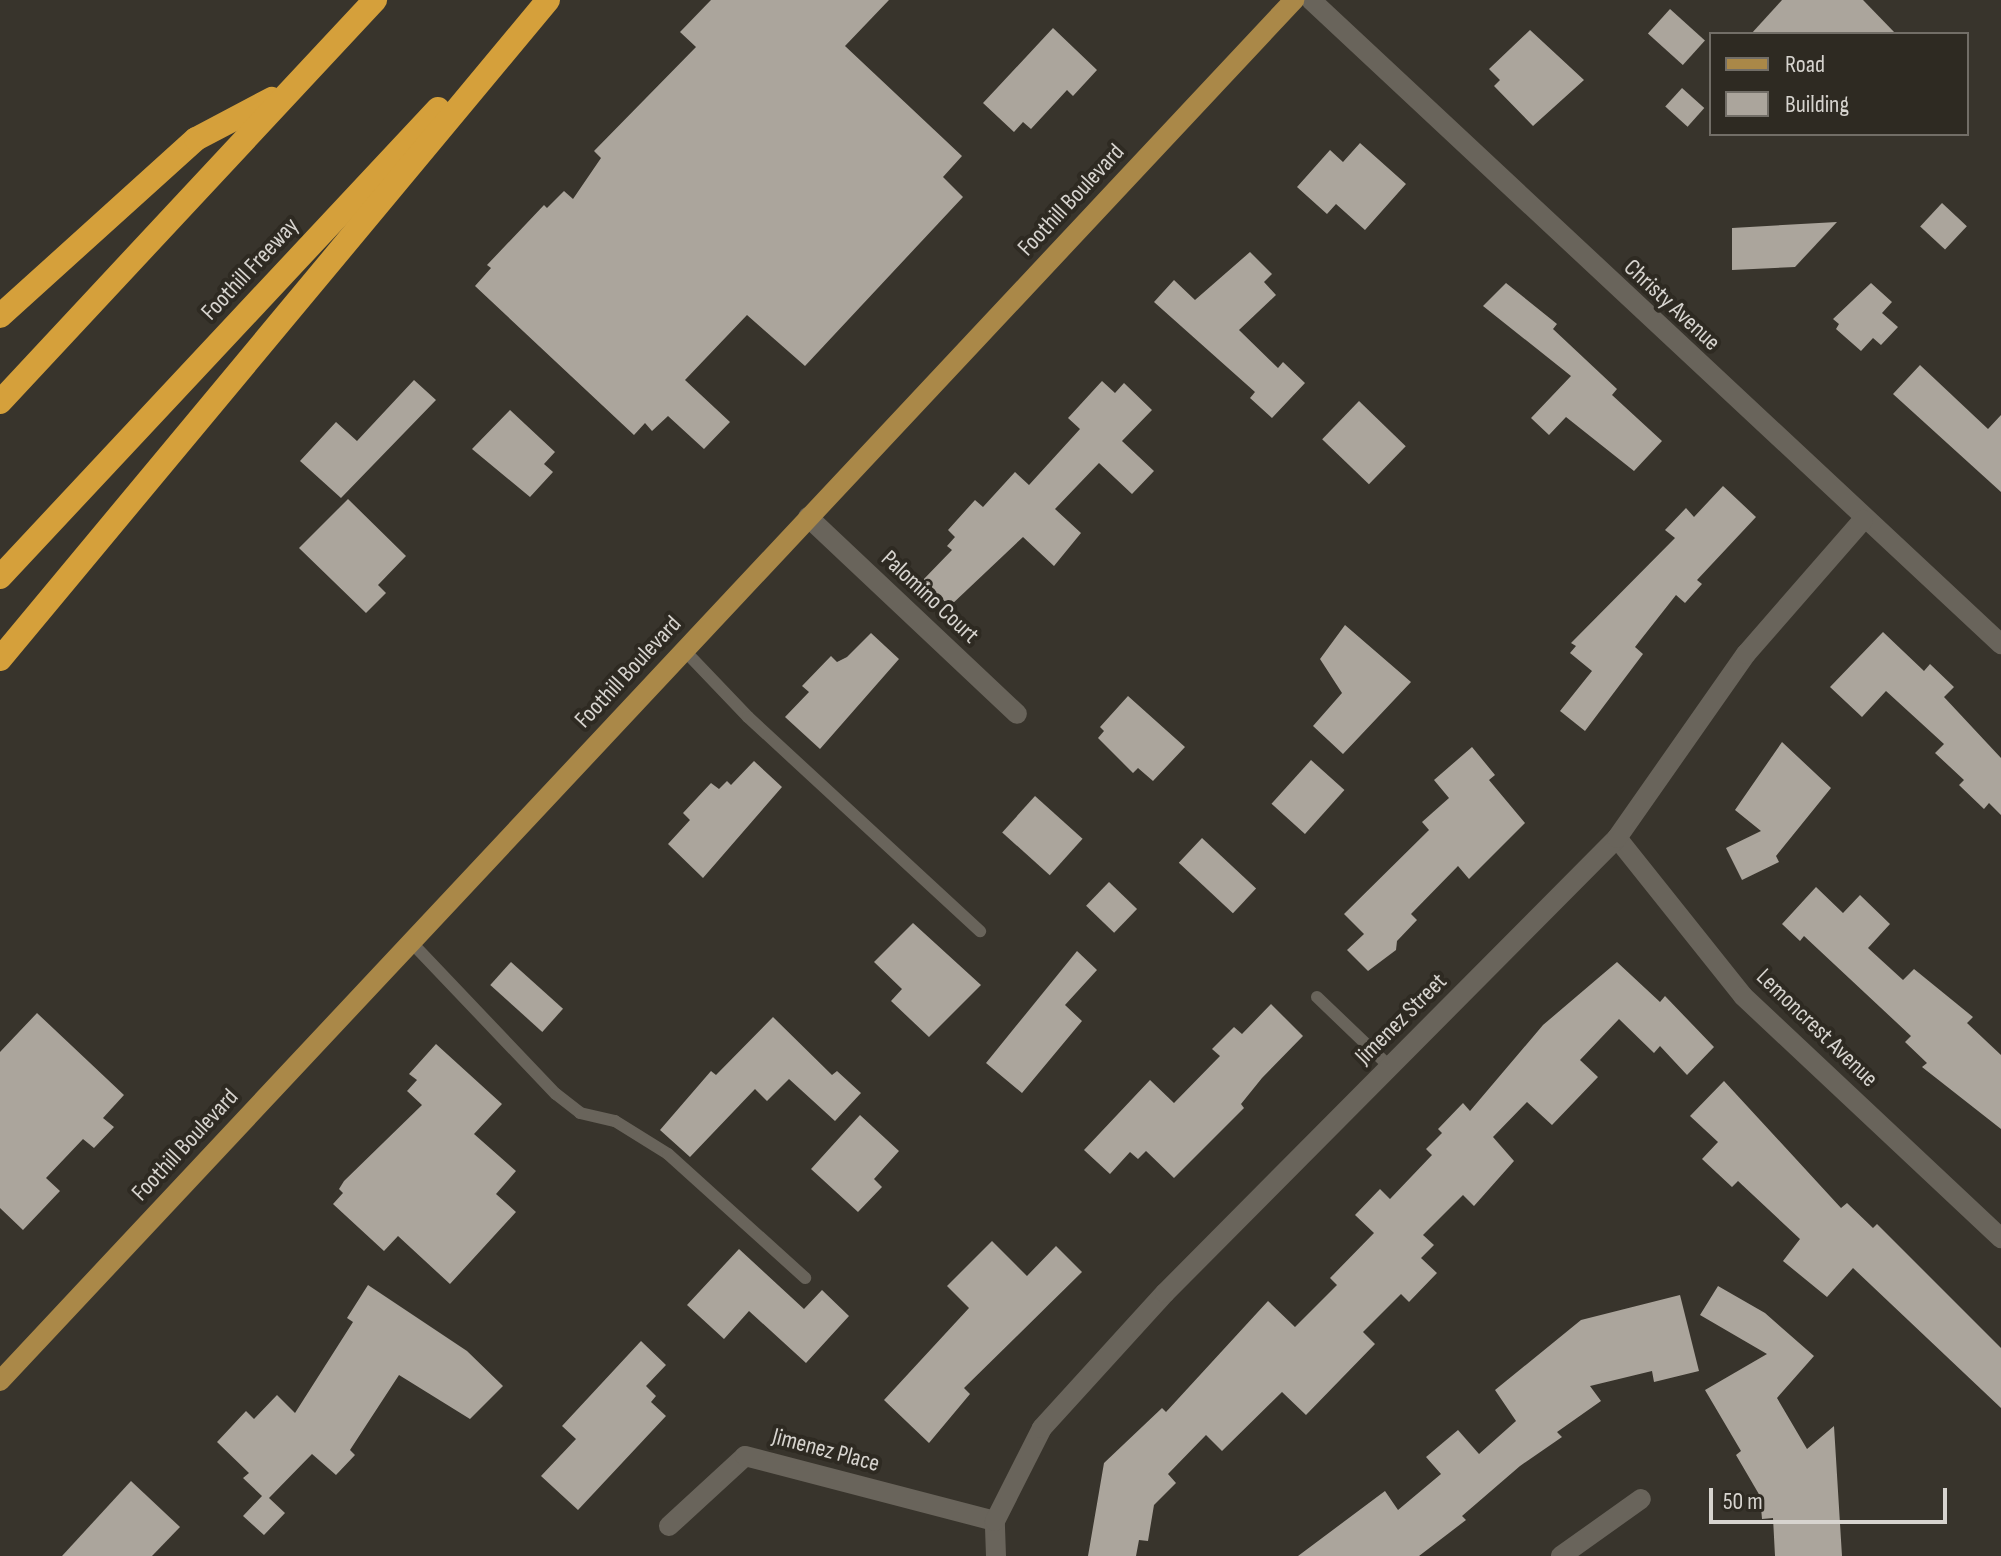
<!DOCTYPE html>
<html>
<head>
<meta charset="utf-8">
<style>
  body { margin:0 }
  #map { position:relative; width:2001px; height:1556px; overflow:hidden; background:#38342c; font-family:"Sofia Sans Condensed",sans-serif }
  div>[style] { position:absolute }
  [style*='--x'] { left:calc(var(--x)*1px); top:calc(var(--y)*1px); width:calc(var(--w)*1px); rotate:calc(var(--a)*1deg) }
  .building>* { inset:0; background:#aba59c; transform-origin:0 0 }
  .lane>* { height:12px; margin:-6px; padding:0 6px; transform-origin:6px; border-radius:6px; background:#69645b }
  .street>* { height:20px; margin:-10px; padding:0 10px; transform-origin:10px; border-radius:10px; background:#69645b }
  .primary>* { height:20px; margin:-10px; padding:0 10px; transform-origin:10px; border-radius:10px; background:#aa8848 }
  .highway>* { height:24px; margin:-12px; padding:0 12px; transform-origin:12px; border-radius:12px; background:#d5a03b }
  span { translate:-50% -50%; white-space:nowrap; text-align:center; line-height:1.15; -webkit-text-stroke:8px #2e2a22; paint-order:stroke }
  .street-label { font-size:24px; color:#d7d4cf }
  .legend { position:absolute; left:1709px; top:32px; width:260px; height:104px; box-sizing:border-box; background:#2e2a22; border:2px solid #726e67; margin:0; padding:10px 14px; list-style:none; font-size:24px; color:#d7d4cf }
  .legend li { display:flex; align-items:center; gap:16px; height:40px }
  .legend b { width:40px; border:2px solid #726e67 }
  .scale { position:absolute; left:1709px; top:1488px; width:238px; height:36px; box-sizing:border-box; border:4px solid #d7d4cf; border-top:0; padding-left:10px; font-size:24px; line-height:28px; white-space:nowrap; color:#d7d4cf; -webkit-text-stroke:6px #2e2a22; paint-order:stroke }
</style>
</head>
<body>
<div id="map">
  <div class="building">
    <i style="clip-path:polygon(711px 0,889px 0,845px 46px,962px 156px,943px 177px,963px 197px,805px 366px,747px 315px,685px 380px,730px 422px,704px 449px,668px 416px,652px 431px,645px 423px,634px 435px,475px 286px,491px 268px,487px 265px,544px 205px,547px 208px,564px 191px,573px 199px,601px 158px,594px 151px,696px 47px,680px 32px)"></i>
    <i style="clip-path:polygon(1782px 0,1863px 0,1896px 34px,1751px 34px)"></i>
    <i style="left:1670px;top:9px;width:47px;height:33px;rotate:42deg"></i>
    <i style="clip-path:polygon(1053px 28px,1097px 70px,1073px 96px,1067px 90px,1031px 129px,1023px 122px,1014px 132px,983px 103px)"></i>
    <i style="clip-path:polygon(1530px 30px,1584px 80px,1533px 126px,1494px 86px,1500px 80px,1489px 69px)"></i>
    <i style="left:1682px;top:88px;width:30px;height:25px;rotate:42deg"></i>
    <i style="clip-path:polygon(1360px 143px,1406px 184px,1365px 230px,1336px 204px,1327px 214px,1297px 187px,1330px 150px,1343px 162px)"></i>
    <i style="left:1942px;top:203px;width:34px;height:32px;rotate:43deg"></i>
    <i style="clip-path:polygon(1837px 222px,1795px 267px,1732px 270px,1732px 228px)"></i>
    <i style="clip-path:polygon(1250px 252px,1272px 274px,1264px 282px,1276px 295px,1239px 330px,1278px 368px,1283px 362px,1305px 383px,1272px 418px,1250px 398px,1255px 392px,1154px 302px,1174px 280px,1195px 300px)"></i>
    <i style="clip-path:polygon(1506px 283px,1557px 324px,1553px 329px,1617px 389px,1612px 395px,1662px 441px,1634px 471px,1566px 417px,1549px 435px,1531px 418px,1571px 376px,1483px 306px)"></i>
    <i style="clip-path:polygon(1871px 283px,1892px 302px,1882px 313px,1898px 327px,1881px 345px,1873px 338px,1861px 351px,1836px 329px,1839px 324px,1833px 319px)"></i>
    <i style="clip-path:polygon(1920px 365px,1988px 429px,2001px 415px,2001px 492px,1893px 394px)"></i>
    <i style="clip-path:polygon(414px 380px,436px 400px,341px 498px,300px 461px,336px 422px,357px 441px)"></i>
    <i style="clip-path:polygon(1102px 381px,1115px 393px,1124px 383px,1152px 410px,1122px 441px,1154px 471px,1132px 494px,1099px 463px,1055px 509px,1081px 533px,1054px 566px,1023px 537px,950px 606px,922px 581px,952px 550px,947px 546px,955px 537px,948px 530px,975px 500px,983px 507px,1015px 472px,1029px 485px,1080px 429px,1068px 418px)"></i>
    <i style="left:1359px;top:401px;width:65px;height:53px;rotate:44deg"></i>
    <i style="clip-path:polygon(510px 410px,555px 452px,544px 464px,553px 472px,530px 497px,472px 449px)"></i>
    <i style="clip-path:polygon(1723px 486px,1756px 517px,1697px 580px,1702px 584px,1685px 603px,1676px 595px,1635px 647px,1643px 654px,1585px 731px,1560px 711px,1592px 671px,1570px 653px,1576px 646px,1571px 643px,1675px 538px,1665px 530px,1686px 508px,1694px 517px)"></i>
    <i style="clip-path:polygon(348px 499px,406px 556px,378px 585px,386px 593px,366px 613px,299px 548px)"></i>
    <i style="clip-path:polygon(1345px 625px,1411px 682px,1343px 754px,1313px 726px,1342px 693px,1320px 659px)"></i>
    <i style="clip-path:polygon(1883px 632px,1924px 671px,1930px 664px,1954px 687px,1944px 697px,2001px 758px,2001px 815px,1989px 803px,1984px 809px,1959px 785px,1964px 780px,1935px 753px,1944px 744px,1886px 691px,1862px 717px,1830px 687px)"></i>
    <i style="clip-path:polygon(871px 633px,899px 659px,820px 749px,785px 717px,809px 692px,802px 686px,831px 656px,837px 662px,847px 657px)"></i>
    <i style="clip-path:polygon(1128px 696px,1185px 747px,1153px 781px,1138px 768px,1133px 773px,1098px 738px,1104px 731px,1100px 727px)"></i>
    <i style="clip-path:polygon(1782px 742px,1831px 788px,1776px 856px,1779px 862px,1742px 880px,1726px 848px,1761px 831px,1735px 810px)"></i>
    <i style="clip-path:polygon(1472px 747px,1495px 775px,1489px 780px,1525px 823px,1469px 879px,1458px 866px,1411px 914px,1417px 920px,1397px 941px,1396px 950px,1368px 971px,1347px 950px,1364px 934px,1344px 914px,1429px 830px,1422px 822px,1449px 798px,1434px 780px)"></i>
    <i style="left:1311px;top:760px;width:45px;height:59px;rotate:42deg"></i>
    <i style="clip-path:polygon(754px 761px,782px 787px,703px 878px,668px 844px,690px 820px,683px 813px,711px 783px,719px 789px,727px 781px,731px 785px)"></i>
    <i style="left:1035px;top:796px;width:64px;height:49px;rotate:42deg"></i>
    <i style="left:1202px;top:838px;width:74px;height:34px;rotate:43deg"></i>
    <i style="left:1109px;top:882px;width:39px;height:33px;rotate:44deg"></i>
    <i style="clip-path:polygon(1816px 887px,1843px 913px,1860px 895px,1890px 924px,1868px 948px,1903px 980px,1914px 969px,1973px 1017px,1967px 1023px,2001px 1055px,2001px 1129px,1922px 1067px,1927px 1063px,1905px 1042px,1911px 1036px,1804px 936px,1800px 941px,1782px 924px)"></i>
    <i style="clip-path:polygon(913px 923px,981px 985px,929px 1037px,891px 1001px,902px 989px,874px 962px)"></i>
    <i style="clip-path:polygon(1077px 951px,1097px 970px,1065px 1005px,1082px 1021px,1022px 1093px,986px 1063px)"></i>
    <i style="left:511px;top:962px;width:70px;height:31px;rotate:42deg"></i>
    <i style="clip-path:polygon(1617px 962px,1660px 1002px,1665px 996px,1714px 1047px,1687px 1075px,1660px 1046px,1654px 1053px,1619px 1019px,1580px 1060px,1598px 1077px,1552px 1125px,1527px 1102px,1493px 1137px,1514px 1161px,1474px 1206px,1463px 1195px,1423px 1235px,1434px 1245px,1421px 1258px,1437px 1273px,1409px 1302px,1401px 1294px,1363px 1332px,1375px 1344px,1306px 1415px,1282px 1392px,1222px 1451px,1206px 1435px,1168px 1474px,1176px 1483px,1154px 1505px,1148px 1541px,1139px 1540px,1136px 1556px,1088px 1556px,1104px 1463px,1162px 1408px,1166px 1412px,1268px 1301px,1295px 1327px,1337px 1285px,1330px 1278px,1374px 1233px,1355px 1215px,1380px 1189px,1390px 1199px,1432px 1155px,1426px 1149px,1442px 1133px,1438px 1129px,1463px 1103px,1470px 1111px,1543px 1025px)"></i>
    <i style="clip-path:polygon(1271px 1004px,1303px 1036px,1262px 1078px,1241px 1104px,1244px 1108px,1174px 1178px,1146px 1151px,1138px 1159px,1130px 1152px,1110px 1174px,1084px 1150px,1150px 1080px,1174px 1103px,1220px 1056px,1212px 1049px,1234px 1027px,1242px 1034px)"></i>
    <i style="clip-path:polygon(37px 1013px,124px 1095px,103px 1118px,114px 1127px,94px 1148px,83px 1139px,46px 1178px,60px 1191px,23px 1230px,0 1208px,0 1052px)"></i>
    <i style="clip-path:polygon(773px 1017px,832px 1075px,837px 1071px,861px 1093px,835px 1121px,789px 1079px,767px 1101px,755px 1089px,690px 1157px,660px 1130px,711px 1071px,716px 1075px)"></i>
    <i style="clip-path:polygon(436px 1044px,502px 1104px,474px 1134px,516px 1171px,496px 1194px,516px 1212px,450px 1284px,398px 1236px,384px 1251px,333px 1204px,343px 1193px,339px 1189px,344px 1181px,422px 1105px,407px 1091px,417px 1080px,409px 1074px)"></i>
    <i style="clip-path:polygon(1724px 1081px,1841px 1208px,1847px 1203px,1873px 1228px,1877px 1224px,2001px 1348px,2001px 1408px,1853px 1268px,1827px 1297px,1783px 1261px,1800px 1239px,1738px 1181px,1732px 1187px,1702px 1159px,1718px 1142px,1690px 1116px)"></i>
    <i style="clip-path:polygon(860px 1115px,899px 1151px,874px 1179px,882px 1187px,858px 1212px,811px 1169px)"></i>
    <i style="clip-path:polygon(992px 1241px,1027px 1276px,1056px 1246px,1082px 1272px,964px 1388px,970px 1394px,929px 1443px,884px 1400px,969px 1308px,947px 1286px)"></i>
    <i style="clip-path:polygon(739px 1249px,804px 1309px,822px 1290px,849px 1316px,806px 1363px,749px 1311px,724px 1339px,687px 1305px)"></i>
    <i style="clip-path:polygon(368px 1285px,467px 1351px,503px 1386px,470px 1419px,399px 1375px,350px 1450px,355px 1455px,336px 1475px,312px 1454px,269px 1498px,285px 1513px,264px 1535px,243px 1516px,262px 1496px,243px 1478px,249px 1473px,217px 1442px,246px 1411px,254px 1419px,277px 1395px,295px 1413px,353px 1322px,347px 1318px)"></i>
    <i style="clip-path:polygon(1718px 1286px,1765px 1313px,1814px 1356px,1777px 1398px,1807px 1449px,1834px 1426px,1842px 1556px,1775px 1556px,1773px 1518px,1762px 1519px,1760px 1496px,1736px 1455px,1741px 1451px,1705px 1390px,1767px 1354px,1700px 1315px)"></i>
    <i style="clip-path:polygon(1680px 1295px,1699px 1371px,1654px 1382px,1652px 1371px,1590px 1386px,1601px 1401px,1557px 1432px,1562px 1437px,1520px 1466px,1462px 1516px,1466px 1520px,1419px 1556px,1298px 1556px,1385px 1491px,1398px 1510px,1441px 1474px,1426px 1457px,1458px 1430px,1479px 1454px,1516px 1421px,1495px 1390px,1581px 1320px)"></i>
    <i style="clip-path:polygon(641px 1341px,666px 1365px,646px 1386px,656px 1396px,651px 1402px,666px 1416px,578px 1510px,541px 1476px,576px 1439px,562px 1426px)"></i>
    <i style="clip-path:polygon(131px 1481px,180px 1527px,152px 1556px,62px 1556px)"></i>
  </div>
  <div class="lane">
    <i style="--x:684;--y:650;--w:93;--a:46.3"></i>
    <i style="--x:748;--y:717;--w:316;--a:42.7"></i>
    <i style="--x:411;--y:942;--w:210;--a:46.4"></i>
    <i style="--x:556;--y:1094;--w:31;--a:38"></i>
    <i style="--x:580;--y:1113;--w:36;--a:13"></i>
    <i style="--x:615;--y:1121;--w:62;--a:31.9"></i>
    <i style="--x:668;--y:1154;--w:185;--a:42.1"></i>
    <i style="--x:1317;--y:997;--w:101;--a:43.8"></i>
  </div>
  <div class="street">
    <i style="--x:1311;--y:0;--w:944;--a:43.03"></i>
    <i style="--x:808;--y:517;--w:287;--a:43.3"></i>
    <i style="--x:1617;--y:838;--w:202;--a:51.4"></i>
    <i style="--x:1743;--y:996;--w:354;--a:43.2"></i>
    <i style="--x:669;--y:1526;--w:103;--a:-42.6"></i>
    <i style="--x:745;--y:1456;--w:258;--a:14.6"></i>
    <i style="--x:996;--y:1556;--w:35;--a:-92"></i>
    <i style="--x:995;--y:1521;--w:104;--a:-63.2"></i>
    <i style="--x:1042;--y:1428;--w:183;--a:-47.7"></i>
    <i style="--x:1165;--y:1293;--w:641;--a:-45.19"></i>
    <i style="--x:1617;--y:838;--w:225;--a:-55"></i>
    <i style="--x:1746;--y:654;--w:178;--a:-48.9"></i>
    <i style="--x:1561;--y:1556;--w:98;--a:-35.5"></i>
  </div>
  <div class="primary">
    <i style="--x:0;--y:1381;--w:1893;--a:-46.86"></i>
  </div>
  <div class="highway">
    <i style="--x:0;--y:316;--w:264;--a:-42.1"></i>
    <i style="--x:196;--y:139;--w:86;--a:-27.8"></i>
    <i style="--x:0;--y:402;--w:550;--a:-46.99"></i>
    <i style="--x:0;--y:577;--w:641;--a:-46.9"></i>
    <i style="--x:0;--y:659;--w:857;--a:-50.25"></i>
  </div>
  <div class="street-label">
    <span style="left:1071px;top:200px;rotate:-47deg">Foothill Boulevard</span>
    <span style="left:250px;top:269px;rotate:-47deg">Foothill Freeway</span>
    <span style="left:1672px;top:305px;rotate:43deg">Christy Avenue</span>
    <span style="left:930px;top:597px;rotate:43deg">Palomino Court</span>
    <span style="left:628px;top:672px;rotate:-47deg">Foothill Boulevard</span>
    <span style="left:1401px;top:1019px;rotate:-45deg">Jimenez Street</span>
    <span style="left:1817px;top:1028px;rotate:44deg">Lemoncrest Avenue</span>
    <span style="left:185px;top:1145px;rotate:-47deg">Foothill Boulevard</span>
    <span style="left:826px;top:1450px;rotate:15deg">Jimenez Place</span>
  </div>
  <ul class="legend">
  <li><b style="height:10px;background:#aa8848"></b>Road</li>
  <li><b style="height:22px;background:#aba59c"></b>Building</li>
  </ul>
  <div class="scale">50 m</div>
</div>
</body>
</html>
